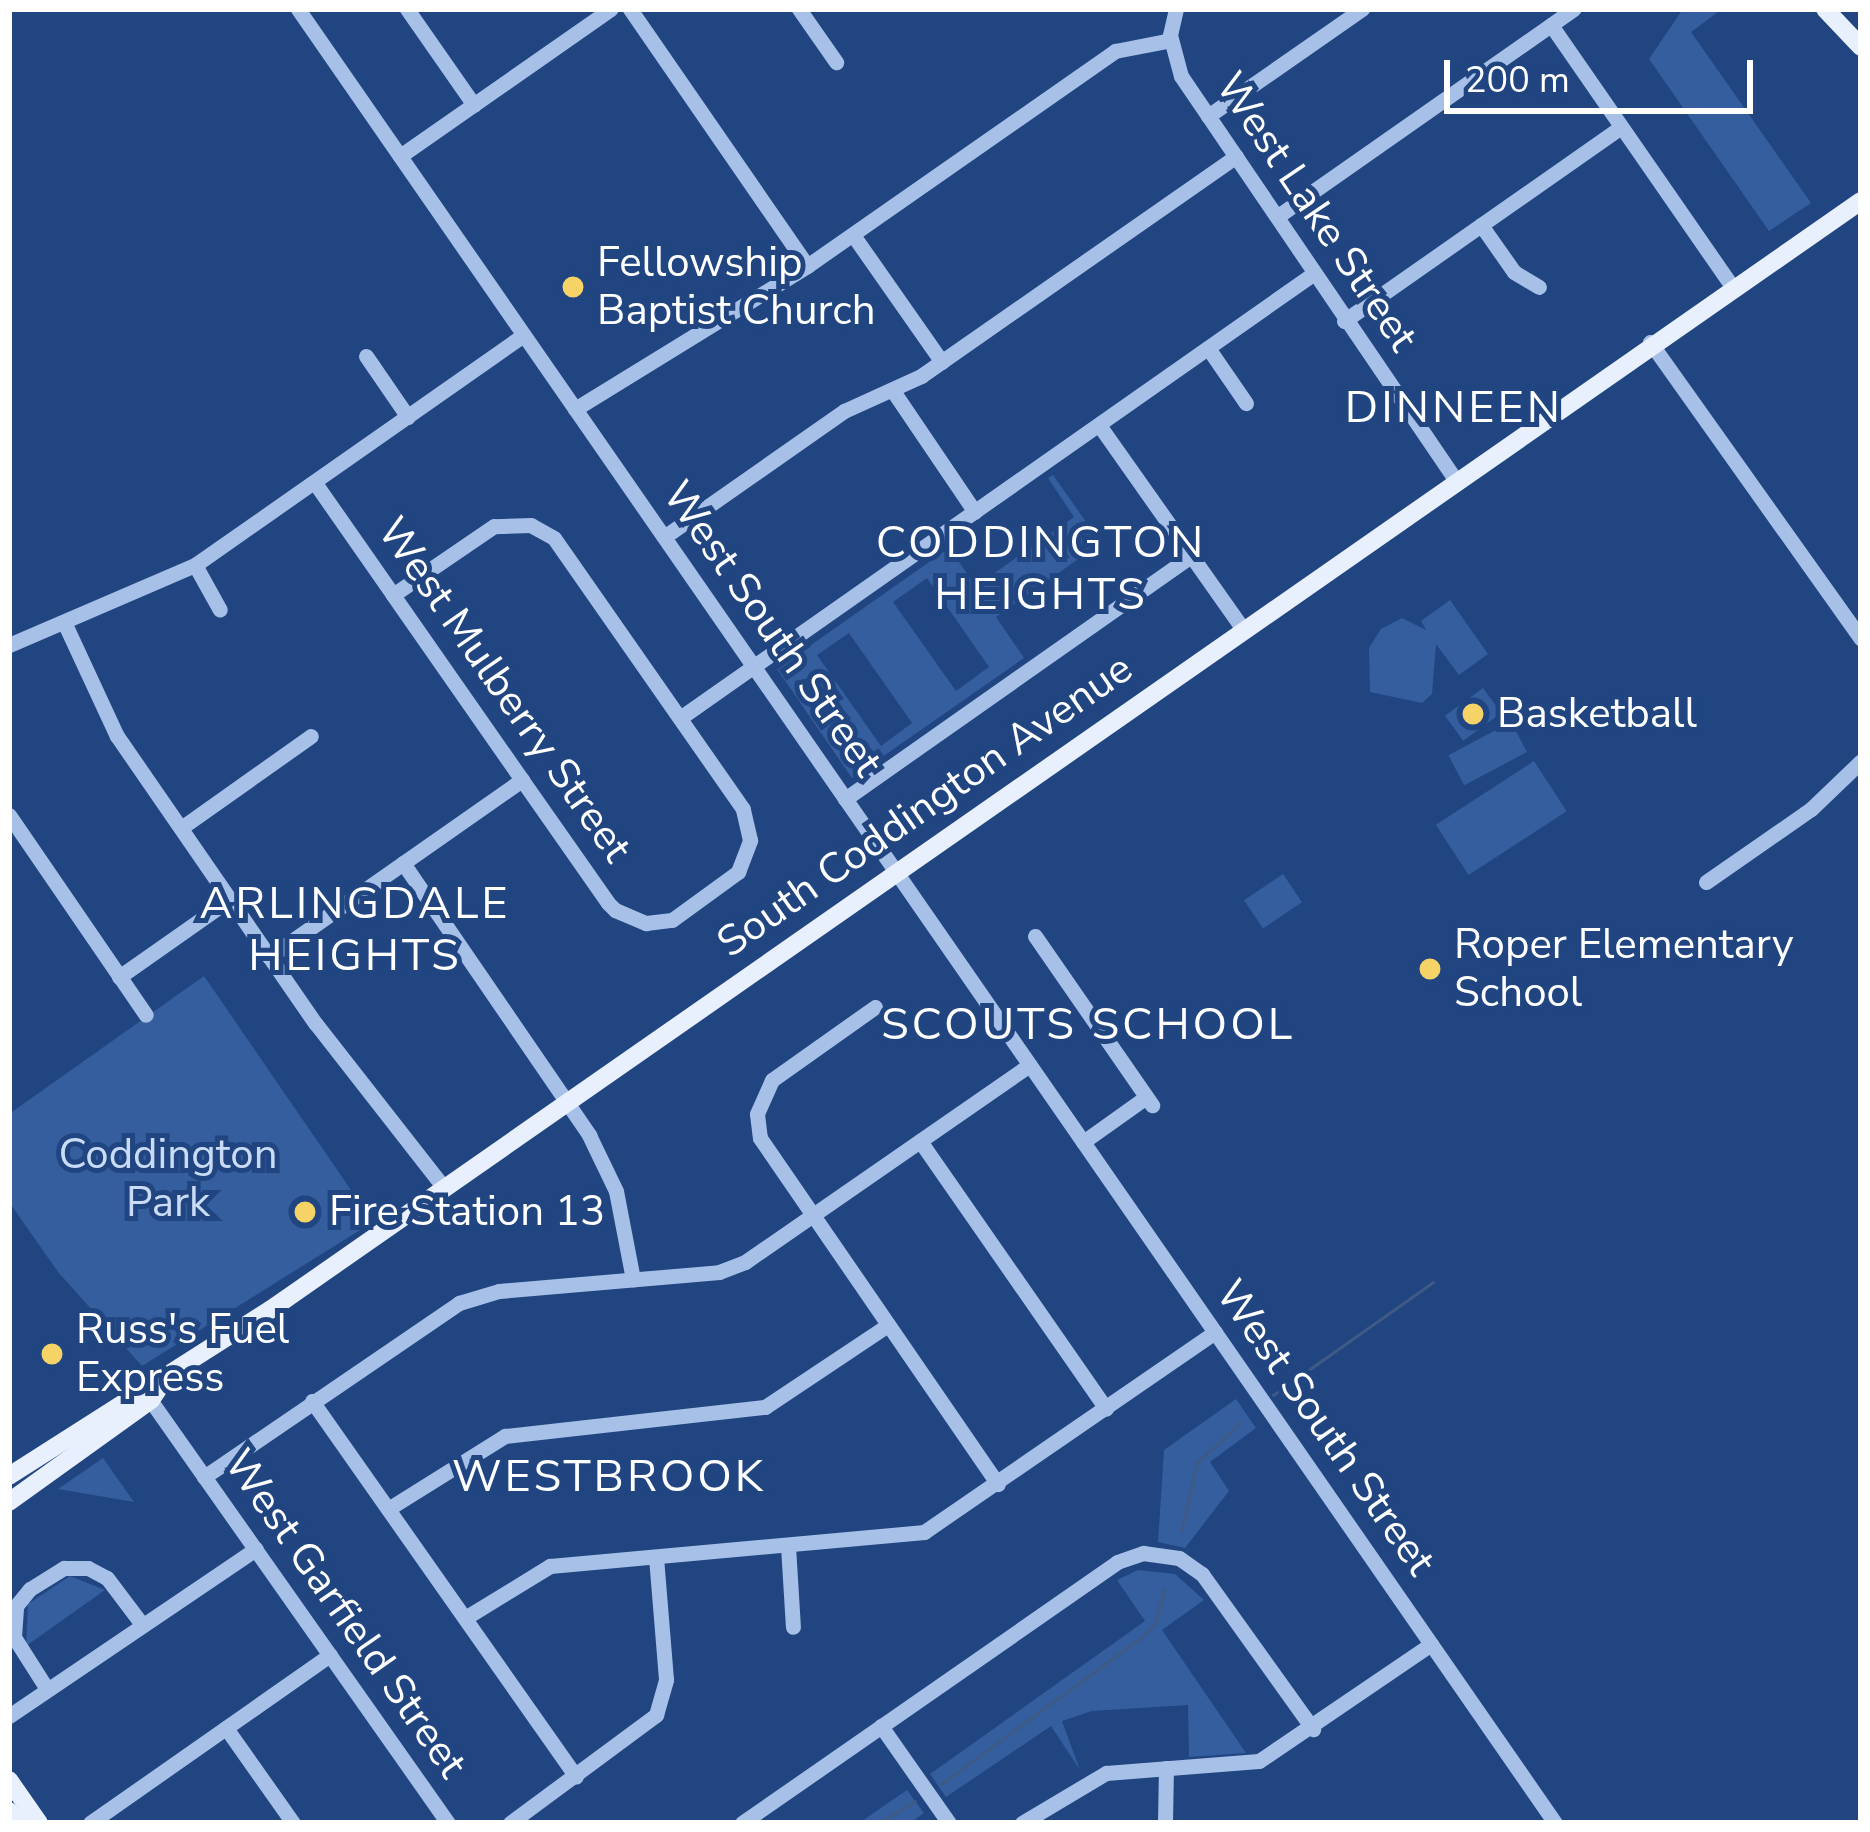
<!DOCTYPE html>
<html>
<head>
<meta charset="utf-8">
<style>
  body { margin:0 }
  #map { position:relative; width:1870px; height:1832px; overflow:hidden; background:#204580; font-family:"Nunito Sans",sans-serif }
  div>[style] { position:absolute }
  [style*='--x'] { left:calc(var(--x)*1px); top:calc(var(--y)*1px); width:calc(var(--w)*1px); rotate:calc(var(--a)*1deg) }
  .green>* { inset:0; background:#345e9e; transform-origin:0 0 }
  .stream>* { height:3px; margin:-1.5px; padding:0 1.5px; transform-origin:1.5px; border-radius:1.5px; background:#3e5a85 }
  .minor>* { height:15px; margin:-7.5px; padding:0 7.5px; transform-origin:7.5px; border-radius:7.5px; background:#a6c0e8 }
  .major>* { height:18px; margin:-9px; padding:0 9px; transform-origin:9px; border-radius:9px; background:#e8effd }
  .dots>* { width:33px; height:33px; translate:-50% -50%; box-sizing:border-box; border:6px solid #204580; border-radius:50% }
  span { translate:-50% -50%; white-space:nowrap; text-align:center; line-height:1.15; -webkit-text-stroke:10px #204580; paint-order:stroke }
  .street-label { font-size:42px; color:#fff }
  .poi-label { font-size:42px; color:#fff }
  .left { translate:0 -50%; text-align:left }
  .park-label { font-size:42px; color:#cadbf6 }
  .neighbourhood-label { font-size:45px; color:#fff; letter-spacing:3px }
  .frame { position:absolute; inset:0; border:12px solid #fff; pointer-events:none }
  .scale { position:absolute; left:1444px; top:60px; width:309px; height:54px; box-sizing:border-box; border:6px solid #fff; border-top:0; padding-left:15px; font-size:36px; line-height:42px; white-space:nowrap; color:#fff; -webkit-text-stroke:9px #204580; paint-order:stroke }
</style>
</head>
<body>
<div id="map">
  <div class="green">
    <i style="clip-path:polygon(1683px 9px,1722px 9px,1691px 32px,1811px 203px,1769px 231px,1649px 59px)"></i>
    <i style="clip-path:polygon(evenodd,1053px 475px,1101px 543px,996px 617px,1024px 658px,852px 778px,777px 669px,949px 548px,976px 586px,1074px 517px,1048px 478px,1053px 475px,927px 578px,989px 667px,956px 691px,893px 602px,927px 578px,1053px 475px,849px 633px,912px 723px,881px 746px,817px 655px,849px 633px)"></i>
    <i style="clip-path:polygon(1450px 600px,1488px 654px,1459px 675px,1436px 644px,1432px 694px,1422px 703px,1370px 692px,1369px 648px,1381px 629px,1402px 618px,1426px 630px,1421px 621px)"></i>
    <i style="left:1483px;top:688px;width:31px;height:47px;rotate:54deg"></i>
    <i style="left:1511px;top:722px;width:34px;height:71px;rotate:62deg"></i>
    <i style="left:1534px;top:761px;width:60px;height:117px;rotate:57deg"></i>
    <i style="left:1283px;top:874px;width:34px;height:47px;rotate:56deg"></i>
    <i style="clip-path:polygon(204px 976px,373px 1222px,142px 1366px,58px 1272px,9px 1202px,9px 1114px)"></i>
    <i style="clip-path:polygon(1236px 1399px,1256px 1428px,1210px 1462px,1229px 1491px,1185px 1548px,1158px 1542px,1164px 1450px)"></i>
    <i style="clip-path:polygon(103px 1458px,134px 1502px,58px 1489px)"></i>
    <i style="clip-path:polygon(1138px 1570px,1175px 1574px,1204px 1600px,1162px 1630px,1246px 1753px,1189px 1757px,1188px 1705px,1092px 1711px,1062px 1721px,1080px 1770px,1051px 1726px,946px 1797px,930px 1774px,1145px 1621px,1117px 1580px)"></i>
    <i style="clip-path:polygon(70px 1576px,105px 1590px,26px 1646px,28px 1604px)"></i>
    <i style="clip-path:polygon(907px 1790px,924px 1813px,910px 1823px,859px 1823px)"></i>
  </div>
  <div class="stream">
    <i style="--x:1273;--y:1395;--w:196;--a:-35.2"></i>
    <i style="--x:1181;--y:1531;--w:70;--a:-76.8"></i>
    <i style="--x:1197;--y:1463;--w:59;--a:-43.6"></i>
    <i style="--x:941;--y:1784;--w:244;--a:-36.2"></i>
    <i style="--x:1138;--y:1640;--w:24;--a:-45"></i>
    <i style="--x:1155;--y:1623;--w:35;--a:-75"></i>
    <i style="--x:879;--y:1823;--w:42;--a:-31.4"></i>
  </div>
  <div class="minor">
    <i style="--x:298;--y:9;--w:2207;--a:55.28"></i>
    <i style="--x:407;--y:9;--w:117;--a:55.1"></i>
    <i style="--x:630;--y:9;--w:312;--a:55.4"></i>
    <i style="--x:799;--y:9;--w:65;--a:55.1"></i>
    <i style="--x:1176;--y:9;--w:27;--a:103"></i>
    <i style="--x:1170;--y:35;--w:42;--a:75"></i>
    <i style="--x:1181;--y:76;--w:487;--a:55.8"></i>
    <i style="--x:1551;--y:25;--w:316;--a:55.3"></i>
    <i style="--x:1208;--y:116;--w:188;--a:-34.8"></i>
    <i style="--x:400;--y:156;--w:257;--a:-34.9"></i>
    <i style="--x:1278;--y:216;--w:361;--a:-35"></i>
    <i style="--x:1481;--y:225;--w:57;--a:54.9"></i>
    <i style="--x:1514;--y:272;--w:29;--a:31"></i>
    <i style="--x:853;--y:235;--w:155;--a:55"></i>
    <i style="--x:1344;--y:321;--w:338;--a:-35"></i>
    <i style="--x:1650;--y:342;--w:364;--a:54.6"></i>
    <i style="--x:1208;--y:348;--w:67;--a:55.4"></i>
    <i style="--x:366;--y:356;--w:74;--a:55.5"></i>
    <i style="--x:893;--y:391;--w:146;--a:55.9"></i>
    <i style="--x:575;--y:409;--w:273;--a:-31.6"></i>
    <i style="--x:807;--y:266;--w:376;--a:-34.9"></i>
    <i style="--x:1115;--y:51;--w:57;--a:-11.1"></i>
    <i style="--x:1099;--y:425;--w:248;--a:54.8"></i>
    <i style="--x:315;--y:483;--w:136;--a:55.1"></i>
    <i style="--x:393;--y:595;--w:226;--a:55.1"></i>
    <i style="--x:522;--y:780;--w:150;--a:55"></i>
    <i style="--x:608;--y:903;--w:10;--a:45"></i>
    <i style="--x:615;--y:910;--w:34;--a:23"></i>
    <i style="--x:646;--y:923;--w:26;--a:-7"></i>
    <i style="--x:672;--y:920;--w:82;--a:-36"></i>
    <i style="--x:738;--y:872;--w:34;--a:-69"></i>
    <i style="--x:750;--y:840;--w:32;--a:-103"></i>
    <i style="--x:743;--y:809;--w:330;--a:-124.9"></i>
    <i style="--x:554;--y:538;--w:26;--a:-151"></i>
    <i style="--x:531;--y:525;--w:37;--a:178"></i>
    <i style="--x:494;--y:526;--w:122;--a:145.7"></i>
    <i style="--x:664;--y:537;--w:220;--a:-35"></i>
    <i style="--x:844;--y:411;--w:85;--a:-24.4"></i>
    <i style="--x:921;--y:376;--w:384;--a:-34.9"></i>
    <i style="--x:195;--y:565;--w:51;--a:60.9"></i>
    <i style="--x:64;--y:622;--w:126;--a:65.1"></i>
    <i style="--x:117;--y:736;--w:350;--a:55.4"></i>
    <i style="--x:316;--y:1024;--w:208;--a:52"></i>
    <i style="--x:9;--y:645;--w:202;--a:-23.3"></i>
    <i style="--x:195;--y:565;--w:401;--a:-35"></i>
    <i style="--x:680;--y:718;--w:773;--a:-35.05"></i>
    <i style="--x:845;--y:799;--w:423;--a:-35.1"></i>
    <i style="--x:9;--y:815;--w:242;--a:55.6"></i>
    <i style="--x:181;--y:828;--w:159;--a:-35.3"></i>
    <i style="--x:403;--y:863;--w:330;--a:55.6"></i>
    <i style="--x:589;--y:1135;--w:62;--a:64.3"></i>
    <i style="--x:616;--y:1191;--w:90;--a:79.1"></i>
    <i style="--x:1706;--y:882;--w:128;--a:-34.8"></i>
    <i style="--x:1811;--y:809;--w:69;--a:-43.8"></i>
    <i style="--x:1035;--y:936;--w:206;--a:55.3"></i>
    <i style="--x:269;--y:957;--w:309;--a:-35"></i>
    <i style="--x:119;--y:977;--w:136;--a:-35.1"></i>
    <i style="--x:875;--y:1007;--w:126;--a:144.7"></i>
    <i style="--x:772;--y:1080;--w:37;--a:114"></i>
    <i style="--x:757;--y:1114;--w:24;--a:83"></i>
    <i style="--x:760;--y:1138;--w:420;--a:55.5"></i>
    <i style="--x:920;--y:1141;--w:326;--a:55.2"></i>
    <i style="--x:1083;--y:1142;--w:77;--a:-35.5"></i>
    <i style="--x:146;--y:1394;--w:525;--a:54.86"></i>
    <i style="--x:312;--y:1401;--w:459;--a:54.9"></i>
    <i style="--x:204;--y:1477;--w:309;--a:-34.3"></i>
    <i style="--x:459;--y:1303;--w:42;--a:-16.7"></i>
    <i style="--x:499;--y:1291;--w:221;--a:-4.9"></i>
    <i style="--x:719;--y:1272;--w:28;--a:-21"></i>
    <i style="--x:745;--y:1262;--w:346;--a:-34.7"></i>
    <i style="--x:388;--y:1509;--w:138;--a:-32"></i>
    <i style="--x:505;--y:1436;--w:262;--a:-6.4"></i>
    <i style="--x:765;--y:1407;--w:148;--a:-33.7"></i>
    <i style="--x:788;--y:1546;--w:81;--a:86.5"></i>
    <i style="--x:465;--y:1618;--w:100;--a:-31.5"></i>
    <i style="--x:550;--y:1566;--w:376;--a:-5.2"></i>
    <i style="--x:924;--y:1532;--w:353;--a:-34.5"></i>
    <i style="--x:47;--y:1689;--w:62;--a:-122.4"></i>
    <i style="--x:14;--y:1637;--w:31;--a:-86"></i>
    <i style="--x:16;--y:1606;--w:22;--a:-51"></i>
    <i style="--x:30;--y:1589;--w:40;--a:-32"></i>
    <i style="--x:64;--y:1568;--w:24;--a:0"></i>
    <i style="--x:88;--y:1568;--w:21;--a:28"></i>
    <i style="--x:107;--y:1578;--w:56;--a:52.9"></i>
    <i style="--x:9;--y:1716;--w:298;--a:-34.1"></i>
    <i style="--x:881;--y:1726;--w:118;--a:55"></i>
    <i style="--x:226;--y:1728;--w:116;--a:54.8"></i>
    <i style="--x:90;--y:1823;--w:293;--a:-35"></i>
    <i style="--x:510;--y:1823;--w:182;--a:-36.5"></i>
    <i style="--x:656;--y:1715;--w:37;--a:-74"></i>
    <i style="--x:666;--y:1679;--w:122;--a:-94.7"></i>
    <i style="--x:742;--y:1823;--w:457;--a:-34.8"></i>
    <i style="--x:1117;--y:1562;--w:28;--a:-19"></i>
    <i style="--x:1143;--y:1553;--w:36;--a:8"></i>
    <i style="--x:1179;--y:1558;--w:28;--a:35"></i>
    <i style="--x:1202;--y:1574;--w:191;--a:54.4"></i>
    <i style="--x:1022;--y:1823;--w:98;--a:-30.8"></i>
    <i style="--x:1106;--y:1773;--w:153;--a:-4.5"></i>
    <i style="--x:1259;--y:1761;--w:208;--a:-34.2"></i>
    <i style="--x:1165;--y:1823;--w:55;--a:-89"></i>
  </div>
  <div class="major">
    <i style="--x:1825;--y:9;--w:52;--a:46.5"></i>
    <i style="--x:9;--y:1476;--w:309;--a:-32.5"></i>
    <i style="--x:270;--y:1310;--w:1939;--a:-34.88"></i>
    <i style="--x:9;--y:1502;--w:175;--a:-35.7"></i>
    <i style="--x:151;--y:1400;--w:22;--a:-56"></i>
    <i style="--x:9;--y:1780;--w:52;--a:55.1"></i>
    <i style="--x:9;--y:1811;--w:15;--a:53"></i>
  </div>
  <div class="dots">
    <i style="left:573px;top:287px;background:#f5d367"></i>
    <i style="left:1473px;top:714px;background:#f5d367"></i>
    <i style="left:1430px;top:969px;background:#f5d367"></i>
    <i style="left:305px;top:1212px;background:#f5d367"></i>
    <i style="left:52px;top:1354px;background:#f5d367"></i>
  </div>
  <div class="street-label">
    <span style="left:1316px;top:212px;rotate:56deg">West Lake Street</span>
    <span style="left:772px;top:629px;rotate:55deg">West South Street</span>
    <span style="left:504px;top:690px;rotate:55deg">West Mulberry Street</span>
    <span style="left:925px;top:806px;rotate:-35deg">South Coddington Avenue</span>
    <span style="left:1325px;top:1428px;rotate:55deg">West South Street</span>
    <span style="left:345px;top:1614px;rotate:55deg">West Garfield Street</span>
  </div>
  <div class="poi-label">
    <span class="left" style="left:597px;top:287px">Fellowship<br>Baptist Church</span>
    <span class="left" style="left:1497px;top:714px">Basketball</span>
    <span class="left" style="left:1454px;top:969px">Roper Elementary<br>School</span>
    <span class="left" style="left:329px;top:1212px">Fire Station 13</span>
    <span class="left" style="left:76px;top:1354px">Russ's Fuel<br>Express</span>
  </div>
  <div class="park-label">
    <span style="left:168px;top:1179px">Coddington<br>Park</span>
  </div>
  <div class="neighbourhood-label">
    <span style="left:1454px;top:408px">DINNEEN</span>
    <span style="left:1041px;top:569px">CODDINGTON<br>HEIGHTS</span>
    <span style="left:355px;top:930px">ARLINGDALE<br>HEIGHTS</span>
    <span style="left:1088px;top:1025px">SCOUTS SCHOOL</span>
    <span style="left:609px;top:1477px">WESTBROOK</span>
  </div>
  <div class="frame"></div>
  <div class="scale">200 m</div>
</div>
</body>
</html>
